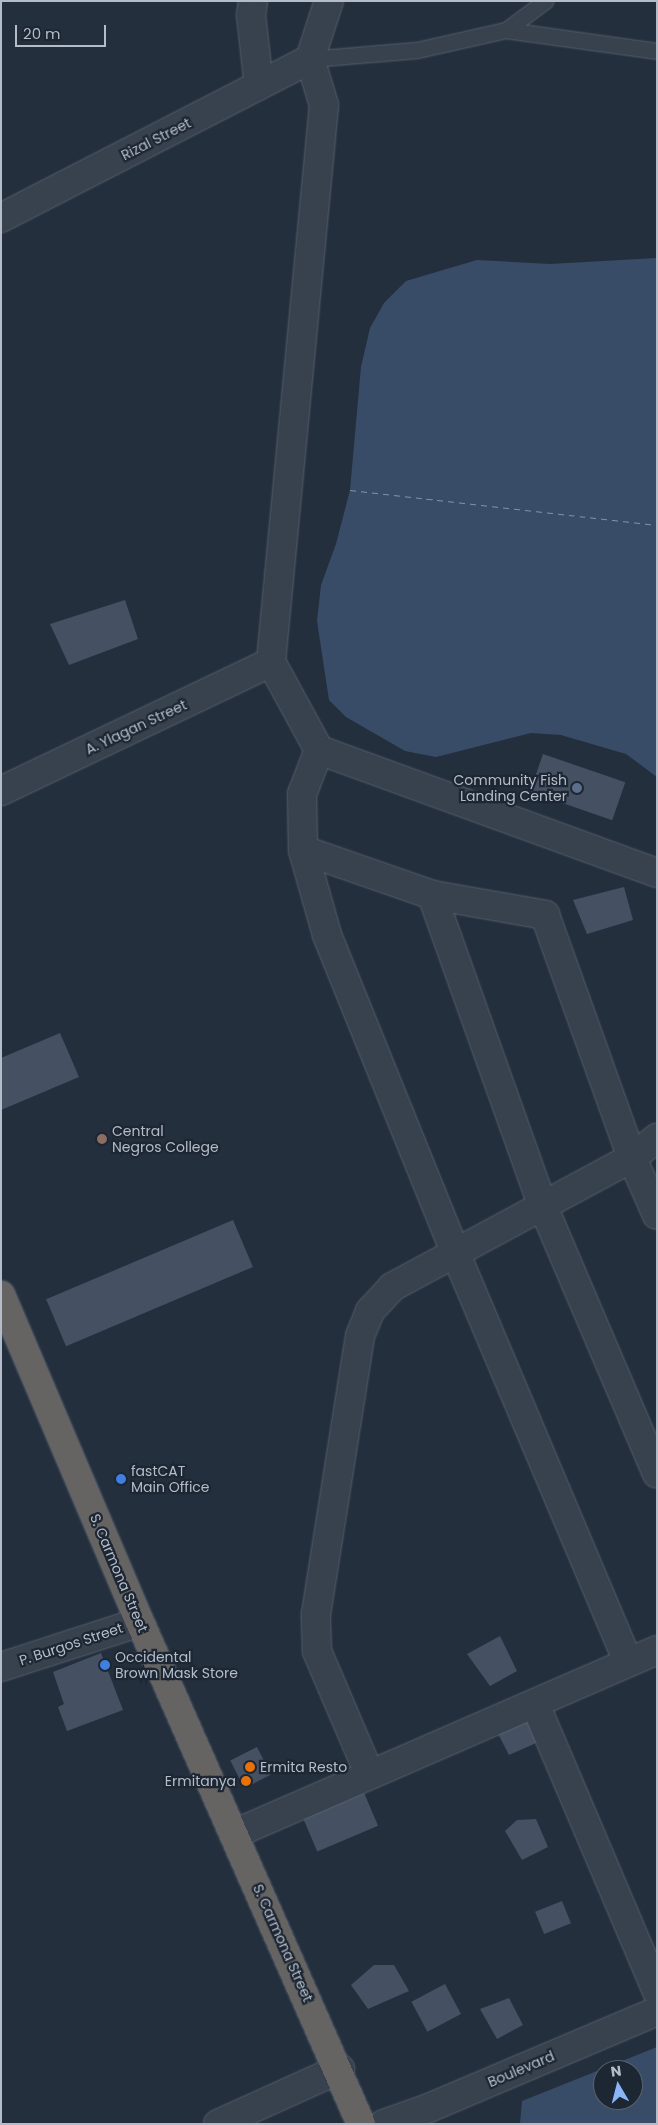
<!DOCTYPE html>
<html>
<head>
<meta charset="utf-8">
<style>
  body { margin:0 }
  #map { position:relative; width:658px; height:2125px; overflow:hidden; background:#242f3e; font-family:Poppins,sans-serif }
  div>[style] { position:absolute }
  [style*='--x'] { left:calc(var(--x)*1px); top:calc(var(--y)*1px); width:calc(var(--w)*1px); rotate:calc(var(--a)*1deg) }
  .water>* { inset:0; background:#394c67 }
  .ferry>* { height:1px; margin-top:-0.5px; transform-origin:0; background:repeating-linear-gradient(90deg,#7c92b1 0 6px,transparent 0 11px) }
  .building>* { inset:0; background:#455162; transform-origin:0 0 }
  .roads { filter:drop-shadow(0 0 1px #565f6c) drop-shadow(0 0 1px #565f6c) }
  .service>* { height:15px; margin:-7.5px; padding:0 7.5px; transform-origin:7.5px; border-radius:7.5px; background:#38414e }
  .minor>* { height:28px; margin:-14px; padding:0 14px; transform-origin:14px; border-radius:14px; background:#38414e }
  .trunk>* { height:28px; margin:-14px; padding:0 14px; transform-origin:14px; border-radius:14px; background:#656462 }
  .dots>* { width:14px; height:14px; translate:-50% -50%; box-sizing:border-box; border:2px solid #1d2633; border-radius:50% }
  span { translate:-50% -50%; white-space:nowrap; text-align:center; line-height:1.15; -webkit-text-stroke:4.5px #1d2633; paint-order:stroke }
  .street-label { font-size:14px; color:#b4bcc9 }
  .poi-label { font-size:14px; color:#b4bcc9 }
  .right { translate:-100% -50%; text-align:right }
  .left { translate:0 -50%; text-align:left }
  .frame { position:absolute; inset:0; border:2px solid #b4bcc9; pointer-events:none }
  .north { position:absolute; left:593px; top:2060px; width:50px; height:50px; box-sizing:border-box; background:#1d2633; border:1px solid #59626f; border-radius:50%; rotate:352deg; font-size:14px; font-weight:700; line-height:20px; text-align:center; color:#b4bcc9 }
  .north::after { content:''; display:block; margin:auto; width:18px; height:22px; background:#8ab4f8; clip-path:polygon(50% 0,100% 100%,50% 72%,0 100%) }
  .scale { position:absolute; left:15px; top:25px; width:91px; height:22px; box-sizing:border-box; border:2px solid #b4bcc9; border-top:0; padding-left:6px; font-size:15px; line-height:18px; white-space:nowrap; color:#b4bcc9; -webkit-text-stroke:4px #1d2633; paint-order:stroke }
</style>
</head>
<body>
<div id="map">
  <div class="water">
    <i style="clip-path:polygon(657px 258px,657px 777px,626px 754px,561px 735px,531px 733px,436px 757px,405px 751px,346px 717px,329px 700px,317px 621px,321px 585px,336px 544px,350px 490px,361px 367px,370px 328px,384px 303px,406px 281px,477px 260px,550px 264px)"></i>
    <i style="clip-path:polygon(evenodd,657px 2047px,657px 2124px,520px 2124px,522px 2101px,657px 2047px,603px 2070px,633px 2070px,633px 2100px,603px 2100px,603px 2070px)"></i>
  </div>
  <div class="ferry">
    <i style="--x:350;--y:490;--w:309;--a:6.5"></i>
  </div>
  <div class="building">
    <i style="clip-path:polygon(125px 600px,138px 639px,69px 665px,50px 624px)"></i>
    <i style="left:543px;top:754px;width:87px;height:40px;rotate:19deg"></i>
    <i style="clip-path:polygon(624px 887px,633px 920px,587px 934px,573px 900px)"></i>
    <i style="clip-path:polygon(60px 1033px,79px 1077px,1px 1110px,1px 1058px)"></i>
    <i style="left:233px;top:1220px;width:51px;height:203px;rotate:67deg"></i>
    <i style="clip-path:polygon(500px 1636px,517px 1671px,490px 1686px,467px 1654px)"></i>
    <i style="clip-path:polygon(101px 1653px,123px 1710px,67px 1731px,58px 1707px,64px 1704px,53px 1672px)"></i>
    <i style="clip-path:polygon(529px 1715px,543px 1740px,509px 1755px,495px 1728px)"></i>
    <i style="left:257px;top:1747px;width:31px;height:30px;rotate:63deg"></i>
    <i style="left:362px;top:1788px;width:41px;height:66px;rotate:67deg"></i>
    <i style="clip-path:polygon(536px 1819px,548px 1847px,522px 1860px,505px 1831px,517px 1820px)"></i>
    <i style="left:562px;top:1901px;width:24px;height:29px;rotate:68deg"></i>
    <i style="clip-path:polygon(374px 1965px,394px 1965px,409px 1991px,368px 2009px,351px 1985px)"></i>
    <i style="left:445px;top:1984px;width:34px;height:38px;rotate:62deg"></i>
    <i style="clip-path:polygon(509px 1998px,523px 2025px,497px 2039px,480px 2009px)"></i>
  </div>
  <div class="roads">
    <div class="service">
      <i style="--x:506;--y:30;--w:152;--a:7.9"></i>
      <i style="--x:310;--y:59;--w:107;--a:-4.8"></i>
      <i style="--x:417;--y:50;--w:91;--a:-12.7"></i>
      <i style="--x:506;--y:30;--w:49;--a:-36.6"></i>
    </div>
    <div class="minor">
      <i style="--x:253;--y:1;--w:14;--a:98"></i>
      <i style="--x:251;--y:15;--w:71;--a:83.6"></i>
      <i style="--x:310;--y:59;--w:48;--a:73.1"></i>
      <i style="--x:324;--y:105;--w:560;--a:95.44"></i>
      <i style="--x:271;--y:662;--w:100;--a:61.4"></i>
      <i style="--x:319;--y:750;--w:360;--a:20"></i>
      <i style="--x:310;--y:59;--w:61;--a:-71.9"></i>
      <i style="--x:1;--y:218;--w:348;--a:-27.2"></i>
      <i style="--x:319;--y:750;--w:47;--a:111.1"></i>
      <i style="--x:302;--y:794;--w:56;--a:89"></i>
      <i style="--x:303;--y:850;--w:88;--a:74.2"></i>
      <i style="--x:327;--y:935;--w:342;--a:68"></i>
      <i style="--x:455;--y:1252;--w:445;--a:67.1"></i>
      <i style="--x:1;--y:791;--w:299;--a:-25.5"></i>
      <i style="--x:303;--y:850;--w:137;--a:19.2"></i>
      <i style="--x:432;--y:895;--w:115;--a:10"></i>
      <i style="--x:545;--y:915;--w:258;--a:70.3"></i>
      <i style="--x:632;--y:1158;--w:62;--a:66.3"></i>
      <i style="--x:432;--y:895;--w:328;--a:70.4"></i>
      <i style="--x:542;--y:1204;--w:293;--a:66.9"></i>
      <i style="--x:1;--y:1667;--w:146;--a:-17.9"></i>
      <i style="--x:535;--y:1704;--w:312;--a:67"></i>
      <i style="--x:369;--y:1773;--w:133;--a:-113.1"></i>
      <i style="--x:317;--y:1651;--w:37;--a:-92"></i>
      <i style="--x:316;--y:1614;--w:281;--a:-81"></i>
      <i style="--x:360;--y:1336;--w:27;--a:-68"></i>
      <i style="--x:370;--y:1311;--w:33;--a:-47"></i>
      <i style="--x:392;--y:1287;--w:272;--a:-28.3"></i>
      <i style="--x:632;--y:1158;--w:32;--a:-39"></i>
      <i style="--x:234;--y:1834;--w:461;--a:-23.5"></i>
      <i style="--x:218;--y:2124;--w:134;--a:-24.3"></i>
      <i style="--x:384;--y:2124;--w:48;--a:-19.6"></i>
      <i style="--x:429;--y:2108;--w:248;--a:-23"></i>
    </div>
    <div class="trunk">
      <i style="--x:1;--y:1295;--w:355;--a:67"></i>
      <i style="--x:140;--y:1622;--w:548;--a:66.24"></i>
    </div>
  </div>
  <div class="dots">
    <i style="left:577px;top:788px;background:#5c6f8a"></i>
    <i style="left:102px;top:1139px;background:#8d6e63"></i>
    <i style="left:121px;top:1479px;background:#3f7fe0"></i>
    <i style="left:105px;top:1665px;background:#3f7fe0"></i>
    <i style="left:250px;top:1767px;background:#e8710a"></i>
    <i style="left:246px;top:1781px;background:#e8710a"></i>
  </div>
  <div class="street-label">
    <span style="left:156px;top:139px;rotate:-27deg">Rizal Street</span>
    <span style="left:136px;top:727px;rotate:-25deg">A. Ylagan Street</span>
    <span style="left:119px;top:1573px;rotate:67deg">S. Carmona Street</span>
    <span style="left:71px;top:1644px;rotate:-18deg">P. Burgos Street</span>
    <span style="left:283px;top:1943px;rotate:66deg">S. Carmona Street</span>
    <span style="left:521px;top:2069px;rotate:-23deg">Boulevard</span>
  </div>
  <div class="poi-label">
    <span class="right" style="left:567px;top:788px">Community Fish<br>Landing Center</span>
    <span class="left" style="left:112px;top:1139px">Central<br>Negros College</span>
    <span class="left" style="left:131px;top:1479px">fastCAT<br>Main Office</span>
    <span class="left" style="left:115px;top:1665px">Occidental<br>Brown Mask Store</span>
    <span class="left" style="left:260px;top:1767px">Ermita Resto</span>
    <span class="right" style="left:236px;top:1781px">Ermitanya</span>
  </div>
  <div class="frame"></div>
  <div class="north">N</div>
  <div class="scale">20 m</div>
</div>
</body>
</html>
